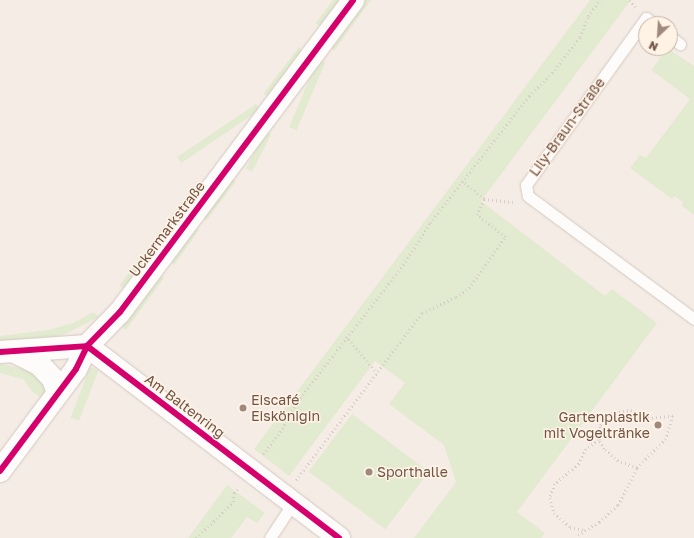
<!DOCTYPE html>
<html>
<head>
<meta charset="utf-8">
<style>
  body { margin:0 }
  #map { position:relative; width:694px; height:538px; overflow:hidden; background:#f5ede5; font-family:"Golos Text",sans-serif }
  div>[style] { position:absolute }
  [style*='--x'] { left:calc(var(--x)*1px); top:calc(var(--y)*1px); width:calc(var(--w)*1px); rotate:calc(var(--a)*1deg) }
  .green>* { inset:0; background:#e2ead0; transform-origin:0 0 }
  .path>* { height:2.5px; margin-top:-1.25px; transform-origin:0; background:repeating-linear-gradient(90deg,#d6ccc8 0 1px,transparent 0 4px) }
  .roads { filter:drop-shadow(0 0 1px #d3c8c1) drop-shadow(0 0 1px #d3c8c1) }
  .service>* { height:11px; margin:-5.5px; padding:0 5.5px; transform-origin:5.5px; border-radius:5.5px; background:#fefcfb }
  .minor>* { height:22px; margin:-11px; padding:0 11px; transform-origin:11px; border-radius:11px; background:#fefcfb }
  .tertiary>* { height:22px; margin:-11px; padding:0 11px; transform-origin:11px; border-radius:11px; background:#fefcfb }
  .cycleway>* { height:6px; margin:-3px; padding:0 3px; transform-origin:3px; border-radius:3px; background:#d6006c }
  .dots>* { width:11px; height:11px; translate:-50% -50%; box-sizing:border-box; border:2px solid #fff3e5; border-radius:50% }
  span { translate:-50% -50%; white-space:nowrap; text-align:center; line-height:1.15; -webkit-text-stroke:3px #fff3e5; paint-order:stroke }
  .street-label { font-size:14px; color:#715348 }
  .poi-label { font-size:14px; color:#715348 }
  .left { translate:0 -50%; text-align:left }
  .right { translate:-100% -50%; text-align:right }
  .north { position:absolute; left:638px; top:16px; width:40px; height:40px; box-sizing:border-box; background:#fff3e5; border:1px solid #c6b3a6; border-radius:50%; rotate:205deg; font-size:11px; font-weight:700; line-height:16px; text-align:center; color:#715348 }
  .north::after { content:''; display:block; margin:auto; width:14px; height:18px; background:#9f897f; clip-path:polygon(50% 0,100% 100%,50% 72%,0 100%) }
</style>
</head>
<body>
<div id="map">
  <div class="green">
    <i style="clip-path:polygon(333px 0,341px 0,322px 26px,315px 24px)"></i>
    <i style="clip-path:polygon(363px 0,371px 0,334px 51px,329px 44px)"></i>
    <i style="clip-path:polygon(590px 0,631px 0,481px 201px,605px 296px,612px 289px,657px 323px,517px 512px,545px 533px,541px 538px,414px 538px,456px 482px,444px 445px,389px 404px,405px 383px,375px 361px,289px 476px,254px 449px)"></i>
    <i style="clip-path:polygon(299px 47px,303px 52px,270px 97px,263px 94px)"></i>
    <i style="clip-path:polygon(667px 48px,694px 66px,694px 215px,681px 205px,683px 202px,674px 196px,672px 199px,630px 168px,640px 155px,646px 158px,690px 99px,651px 70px)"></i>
    <i style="left:318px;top:59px;width:8px;height:74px;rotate:23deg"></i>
    <i style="left:256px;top:104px;width:7px;height:95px;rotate:56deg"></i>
    <i style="left:265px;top:131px;width:7px;height:42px;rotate:27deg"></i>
    <i style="clip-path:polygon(230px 179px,236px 181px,206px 221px,202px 215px)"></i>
    <i style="clip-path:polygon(191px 190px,195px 196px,166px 236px,159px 233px)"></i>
    <i style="clip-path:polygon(192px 228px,199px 230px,174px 265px,169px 259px)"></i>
    <i style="clip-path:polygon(149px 246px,154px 252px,125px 289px,119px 286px)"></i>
    <i style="clip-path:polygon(158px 275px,164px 278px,126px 330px,120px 325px)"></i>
    <i style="clip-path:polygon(93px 312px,99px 317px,67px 333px,51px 338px,0 344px,0 336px,49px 330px,73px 323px)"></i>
    <i style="clip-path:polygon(0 364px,33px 371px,47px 389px,44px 400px,32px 391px,23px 379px,0 373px)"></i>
    <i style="left:90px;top:367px;width:9px;height:54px;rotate:21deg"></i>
    <i style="left:352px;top:414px;width:96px;height:72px;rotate:37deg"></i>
    <i style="clip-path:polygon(227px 485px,265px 513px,257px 523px,247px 517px,231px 538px,188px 538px)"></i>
  </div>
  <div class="path">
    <i style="--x:630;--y:0;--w:10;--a:53"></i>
    <i style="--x:484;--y:199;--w:29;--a:6"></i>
    <i style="--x:346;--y:336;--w:48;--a:50"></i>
    <i style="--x:599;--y:440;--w:15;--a:-86"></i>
    <i style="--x:600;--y:425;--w:16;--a:-47"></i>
    <i style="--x:611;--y:413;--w:20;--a:-9"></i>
    <i style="--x:631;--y:410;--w:19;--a:25"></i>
    <i style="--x:648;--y:418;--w:25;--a:-5"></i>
    <i style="--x:673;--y:416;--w:24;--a:107"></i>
    <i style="--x:666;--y:439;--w:41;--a:135"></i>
    <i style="--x:263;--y:454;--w:28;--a:-52"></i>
    <i style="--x:280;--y:432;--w:39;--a:-60"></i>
    <i style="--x:300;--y:398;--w:168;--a:-52.2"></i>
    <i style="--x:403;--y:265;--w:50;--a:-57.3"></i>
    <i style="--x:430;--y:223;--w:161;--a:-52.1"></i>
    <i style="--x:529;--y:96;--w:33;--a:-45"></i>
    <i style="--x:552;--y:73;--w:46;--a:-52.1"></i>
    <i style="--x:580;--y:37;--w:22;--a:-69"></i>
    <i style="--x:588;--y:16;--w:20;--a:-53"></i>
    <i style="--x:296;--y:480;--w:209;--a:-53"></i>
    <i style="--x:422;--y:313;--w:38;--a:-25"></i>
    <i style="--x:456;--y:297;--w:16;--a:-35"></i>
    <i style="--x:469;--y:288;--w:62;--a:-54.8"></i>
    <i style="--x:505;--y:237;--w:36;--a:-142"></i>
    <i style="--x:477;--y:215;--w:17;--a:-66"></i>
    <i style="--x:484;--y:199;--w:27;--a:-141"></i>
    <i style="--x:578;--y:535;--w:25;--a:-32"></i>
    <i style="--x:599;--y:522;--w:25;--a:-42"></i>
    <i style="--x:618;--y:505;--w:42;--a:-62.8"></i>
    <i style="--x:637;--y:468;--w:20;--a:-160"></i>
    <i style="--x:618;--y:461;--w:18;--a:-139"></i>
    <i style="--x:604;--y:449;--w:10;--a:-119"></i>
    <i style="--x:599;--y:440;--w:16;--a:145"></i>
    <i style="--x:586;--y:449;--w:17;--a:115"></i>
    <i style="--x:579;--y:464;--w:31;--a:140"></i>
    <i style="--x:555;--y:484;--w:15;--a:110"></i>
    <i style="--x:550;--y:498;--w:16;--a:75"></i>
    <i style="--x:554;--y:513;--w:21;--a:41"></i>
    <i style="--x:570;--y:527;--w:15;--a:11"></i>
    <i style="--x:196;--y:538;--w:52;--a:-44.2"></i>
    <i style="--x:233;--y:502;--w:9;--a:-84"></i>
    <i style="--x:234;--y:493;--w:8;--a:-50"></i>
  </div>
  <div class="roads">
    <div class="service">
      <i style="--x:654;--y:24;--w:10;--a:-143"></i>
      <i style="--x:646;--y:18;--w:206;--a:125.7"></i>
      <i style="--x:526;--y:185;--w:11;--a:80"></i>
      <i style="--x:528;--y:196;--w:207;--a:36.5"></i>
      <i style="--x:670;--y:36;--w:13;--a:39"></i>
      <i style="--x:270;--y:538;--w:42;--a:-56.7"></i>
    </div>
    <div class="minor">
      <i style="--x:15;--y:352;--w:27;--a:27"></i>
      <i style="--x:39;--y:364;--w:21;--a:47"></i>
      <i style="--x:53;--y:379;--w:15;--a:70"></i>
      <i style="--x:0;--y:471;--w:127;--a:-53.3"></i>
      <i style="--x:76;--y:369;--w:25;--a:-64"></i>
      <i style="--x:87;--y:346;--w:317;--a:37.3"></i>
    </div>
    <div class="tertiary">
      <i style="--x:0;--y:352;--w:87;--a:-3.9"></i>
      <i style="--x:87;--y:346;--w:47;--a:-45.9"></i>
      <i style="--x:120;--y:312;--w:389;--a:-53.2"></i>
    </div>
  </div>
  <div class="cycleway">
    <i style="--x:0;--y:352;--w:87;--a:-3.9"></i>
    <i style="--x:87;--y:346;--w:317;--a:37.3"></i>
    <i style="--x:0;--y:471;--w:127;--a:-53.3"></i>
    <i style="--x:76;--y:369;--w:25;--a:-64"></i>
    <i style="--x:87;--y:346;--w:47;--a:-45.9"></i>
    <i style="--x:120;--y:312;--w:389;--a:-53.2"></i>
  </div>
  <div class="dots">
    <i style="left:243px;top:408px;background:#9f897f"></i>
    <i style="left:658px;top:425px;background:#9f897f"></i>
    <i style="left:369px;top:472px;background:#9f897f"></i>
  </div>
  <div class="street-label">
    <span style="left:567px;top:127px;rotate:-54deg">Lily-Braun-Straße</span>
    <span style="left:167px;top:229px;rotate:-53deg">Uckermarkstraße</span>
    <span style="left:185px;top:406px;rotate:37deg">Am Baltenring</span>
  </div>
  <div class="poi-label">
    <span class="left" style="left:251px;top:408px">Eiscafé<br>Eiskönigin</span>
    <span class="right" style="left:650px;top:425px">Gartenplastik<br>mit Vogeltränke</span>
    <span class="left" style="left:377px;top:472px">Sporthalle</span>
  </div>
  <div class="north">N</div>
</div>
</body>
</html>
